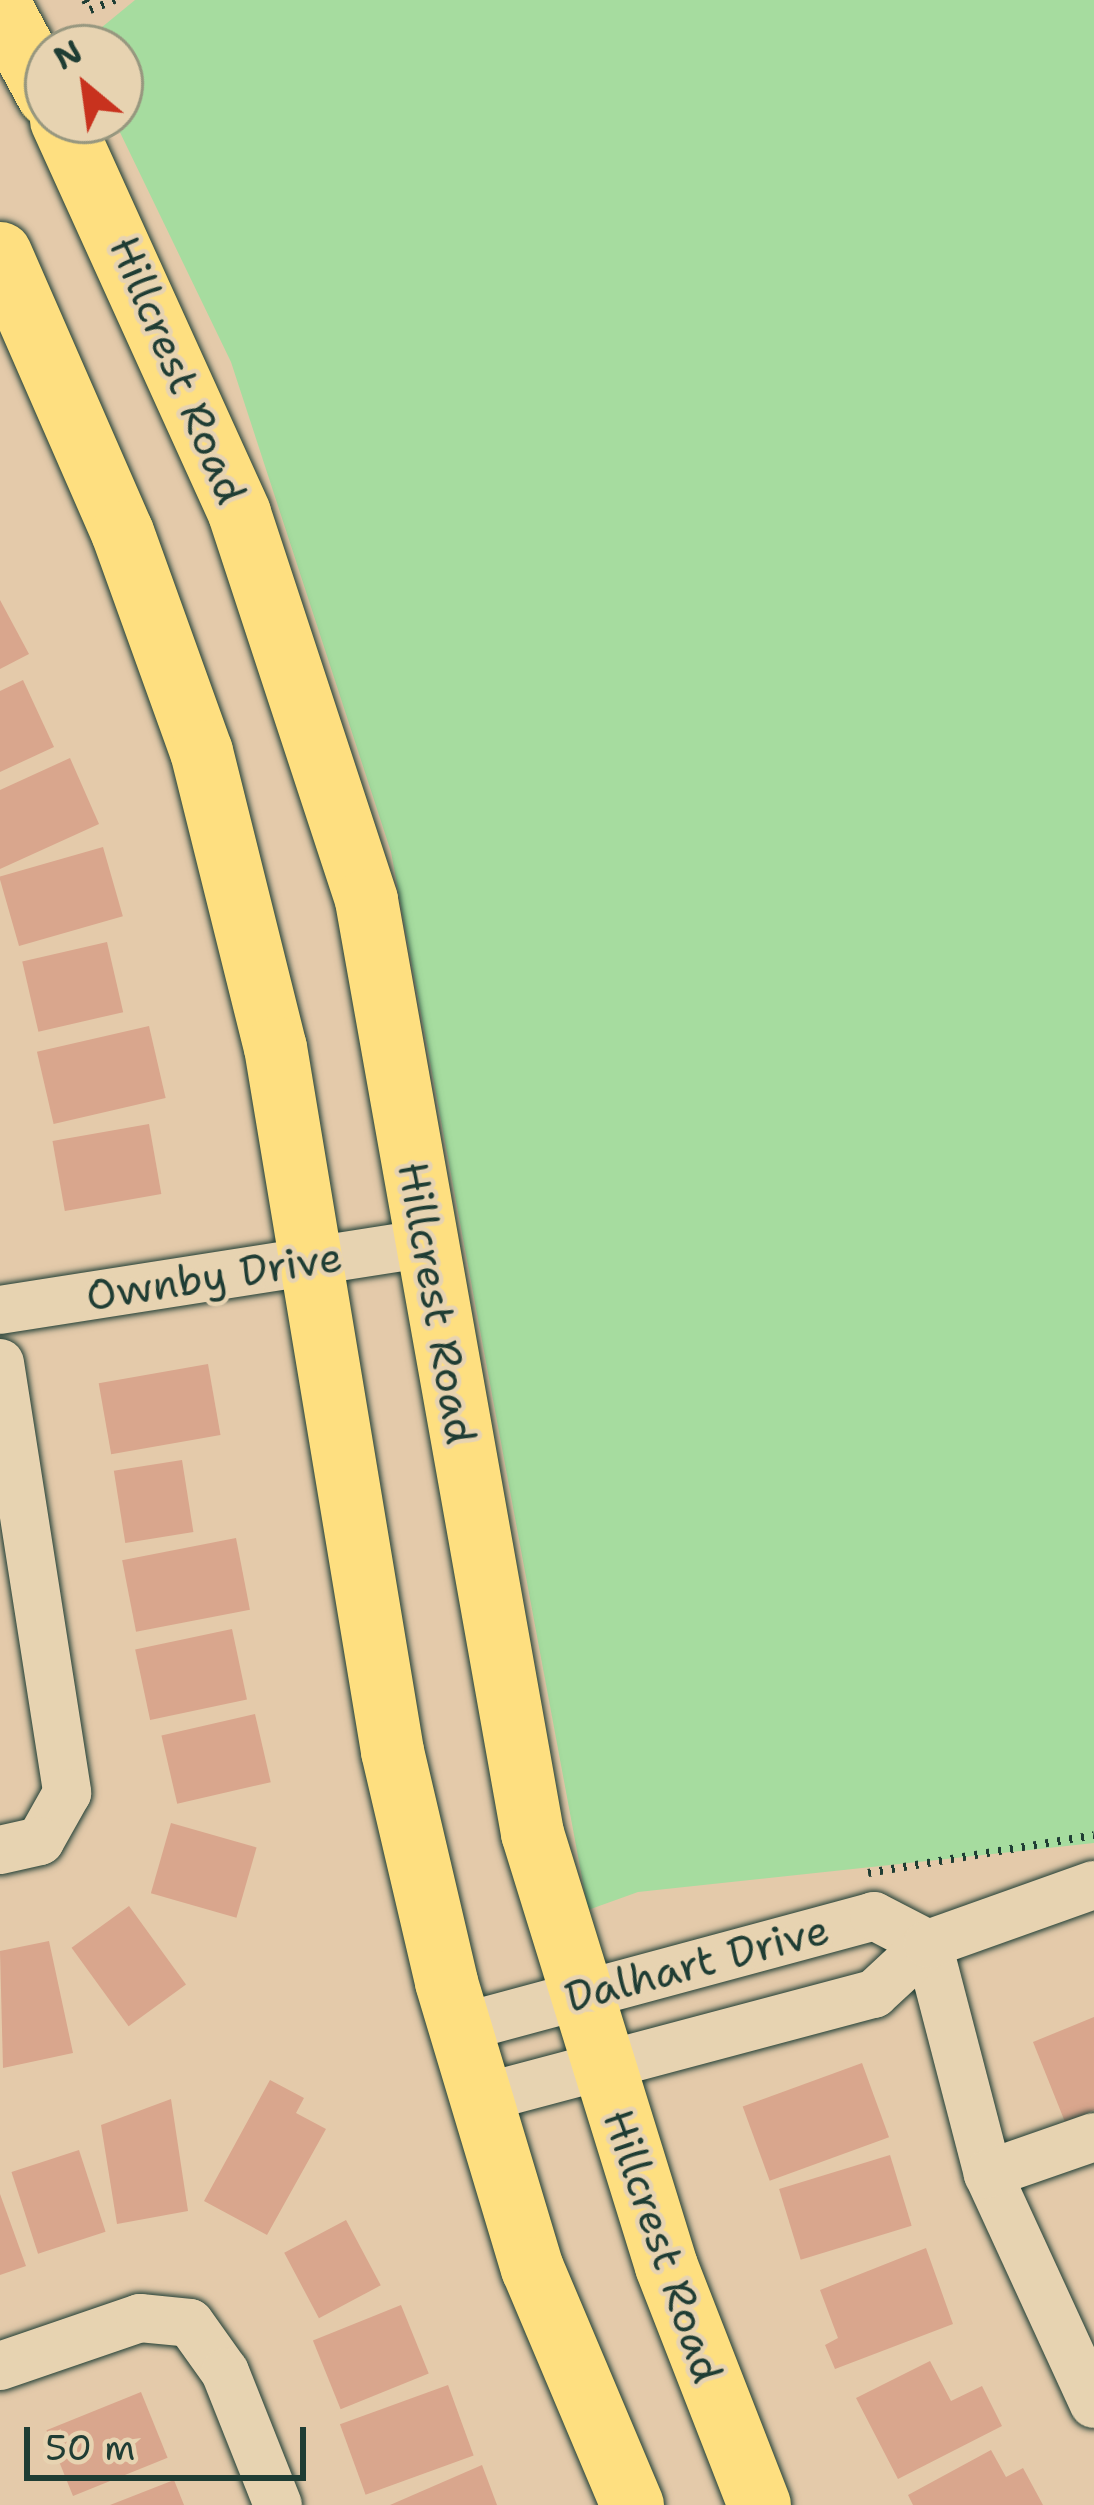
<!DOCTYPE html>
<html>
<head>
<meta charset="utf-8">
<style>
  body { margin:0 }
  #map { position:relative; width:1094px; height:2505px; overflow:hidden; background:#e4caaa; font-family:"Shantell Sans",sans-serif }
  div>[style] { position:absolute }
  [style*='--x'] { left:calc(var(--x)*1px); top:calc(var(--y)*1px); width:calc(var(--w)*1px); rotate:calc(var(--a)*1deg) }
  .green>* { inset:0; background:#a6dc9f }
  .building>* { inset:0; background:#d9a68d; transform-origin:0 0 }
  .path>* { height:8px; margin-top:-4px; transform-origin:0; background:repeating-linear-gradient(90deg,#1f3d34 0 3px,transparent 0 12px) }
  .roads { filter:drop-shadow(0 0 3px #1f3d34) drop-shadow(0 0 3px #1f3d34) }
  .minor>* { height:48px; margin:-24px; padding:0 24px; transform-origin:24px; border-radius:24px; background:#e7d3b1 }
  .major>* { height:63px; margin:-31.5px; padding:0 31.5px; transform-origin:31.5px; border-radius:31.5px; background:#fedf80 }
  span { translate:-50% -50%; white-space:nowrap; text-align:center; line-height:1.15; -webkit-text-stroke:9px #e7d3b1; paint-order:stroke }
  .street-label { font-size:42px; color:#1f3d34 }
  .north { position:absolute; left:24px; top:24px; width:120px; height:120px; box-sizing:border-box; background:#e7d3b1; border:3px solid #97977f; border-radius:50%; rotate:331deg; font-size:33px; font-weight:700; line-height:48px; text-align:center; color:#1f3d34 }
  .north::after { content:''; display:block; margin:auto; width:42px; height:54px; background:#c8321e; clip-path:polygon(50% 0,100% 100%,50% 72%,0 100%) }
  .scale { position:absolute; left:24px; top:2427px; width:282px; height:54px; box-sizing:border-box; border:6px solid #1f3d34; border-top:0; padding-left:15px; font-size:36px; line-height:42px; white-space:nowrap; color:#1f3d34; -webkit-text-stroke:9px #e7d3b1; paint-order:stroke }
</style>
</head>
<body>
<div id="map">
  <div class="green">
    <i style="clip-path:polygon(135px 0,1094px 0,1094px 1843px,638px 1892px,588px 1910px,391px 852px,231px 362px,114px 120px,120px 48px,79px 46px)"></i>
  </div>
  <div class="building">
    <i style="clip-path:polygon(0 600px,29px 654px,0 669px)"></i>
    <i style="clip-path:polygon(23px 680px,54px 747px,0 772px,0 691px)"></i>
    <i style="clip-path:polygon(70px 758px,99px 824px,0 869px,0 790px)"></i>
    <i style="left:103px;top:847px;width:72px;height:108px;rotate:74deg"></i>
    <i style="left:107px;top:942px;width:72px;height:87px;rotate:77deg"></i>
    <i style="left:149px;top:1026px;width:74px;height:115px;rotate:77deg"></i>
    <i style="left:149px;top:1124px;width:71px;height:98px;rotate:80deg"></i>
    <i style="left:208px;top:1364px;width:72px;height:111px;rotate:80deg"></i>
    <i style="left:182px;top:1460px;width:73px;height:69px;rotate:81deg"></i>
    <i style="left:236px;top:1538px;width:73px;height:116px;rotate:79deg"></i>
    <i style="left:232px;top:1629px;width:72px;height:99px;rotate:78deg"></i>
    <i style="left:255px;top:1714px;width:70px;height:96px;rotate:77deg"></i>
    <i style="left:171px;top:1823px;width:89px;height:73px;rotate:16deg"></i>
    <i style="left:129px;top:1906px;width:97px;height:71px;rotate:54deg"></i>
    <i style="clip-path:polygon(49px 1941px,73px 2053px,3px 2068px,0 1951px)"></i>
    <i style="clip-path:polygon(1094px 2017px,1094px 2110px,1065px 2122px,1033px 2042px)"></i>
    <i style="left:862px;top:2063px;width:79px;height:127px;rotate:70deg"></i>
    <i style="clip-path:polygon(270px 2080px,304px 2098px,296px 2113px,326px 2129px,267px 2235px,204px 2201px)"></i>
    <i style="clip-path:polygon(171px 2099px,188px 2211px,117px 2224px,101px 2125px)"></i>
    <i style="left:79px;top:2150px;width:86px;height:71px;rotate:72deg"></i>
    <i style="left:890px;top:2155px;width:74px;height:116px;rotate:73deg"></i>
    <i style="clip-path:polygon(0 2194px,26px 2266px,0 2275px)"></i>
    <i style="left:346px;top:2220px;width:74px;height:70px;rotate:62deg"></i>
    <i style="clip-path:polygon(926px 2248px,953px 2324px,835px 2369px,825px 2345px,838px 2338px,820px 2290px)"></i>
    <i style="left:401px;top:2305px;width:74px;height:95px;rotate:68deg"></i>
    <i style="clip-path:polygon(930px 2361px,951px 2401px,982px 2386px,1002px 2426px,898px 2479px,856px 2398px)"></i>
    <i style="left:448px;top:2385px;width:75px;height:115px;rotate:70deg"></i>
    <i style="left:141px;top:2392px;width:71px;height:102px;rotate:68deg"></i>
    <i style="clip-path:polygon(991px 2450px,1006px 2477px,1023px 2468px,1043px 2505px,913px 2505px,908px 2495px)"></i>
    <i style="clip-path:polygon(482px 2465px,497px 2505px,390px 2505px)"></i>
    <i style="clip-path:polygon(174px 2480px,184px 2505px,110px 2505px)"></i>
  </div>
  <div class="path">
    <i style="--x:85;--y:0;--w:11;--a:63"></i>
    <i style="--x:90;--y:10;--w:27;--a:-22"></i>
    <i style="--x:868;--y:1873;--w:229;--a:-9.5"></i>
  </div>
  <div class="roads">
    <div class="minor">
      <i style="--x:0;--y:1310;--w:433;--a:-8.9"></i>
      <i style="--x:0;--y:1363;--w:435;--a:81.1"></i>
      <i style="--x:67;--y:1793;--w:55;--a:119.4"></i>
      <i style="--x:40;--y:1841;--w:41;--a:167.3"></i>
      <i style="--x:928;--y:1944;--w:238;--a:75.4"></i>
      <i style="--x:988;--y:2174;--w:253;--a:65.3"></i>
      <i style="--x:460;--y:2028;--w:429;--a:-15.1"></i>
      <i style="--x:874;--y:1916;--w:61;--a:27.4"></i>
      <i style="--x:482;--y:2098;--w:406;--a:-14.9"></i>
      <i style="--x:874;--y:1994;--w:74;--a:-42.8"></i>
      <i style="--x:928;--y:1944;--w:176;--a:-19.6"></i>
      <i style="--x:988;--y:2174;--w:112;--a:-19.2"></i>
      <i style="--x:0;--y:2366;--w:148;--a:-18.9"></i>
      <i style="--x:140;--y:2318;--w:50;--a:5.7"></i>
      <i style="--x:190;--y:2323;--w:60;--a:54.5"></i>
      <i style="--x:225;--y:2372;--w:143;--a:68.3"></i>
    </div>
    <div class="major">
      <i style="--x:0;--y:6;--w:101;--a:61.7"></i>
      <i style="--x:61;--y:120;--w:431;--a:65.6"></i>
      <i style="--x:239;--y:513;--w:407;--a:71.8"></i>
      <i style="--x:366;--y:900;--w:948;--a:79.91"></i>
      <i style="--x:532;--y:1833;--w:453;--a:72.8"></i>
      <i style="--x:666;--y:2266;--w:256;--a:68.7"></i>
      <i style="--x:0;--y:253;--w:305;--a:66.4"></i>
      <i style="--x:122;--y:532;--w:233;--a:70.2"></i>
      <i style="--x:201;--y:751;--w:305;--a:76"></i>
      <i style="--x:275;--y:1047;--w:714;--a:80.56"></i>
      <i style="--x:392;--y:1751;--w:237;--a:76.8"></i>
      <i style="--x:446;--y:1982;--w:299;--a:73.3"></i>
      <i style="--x:532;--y:2268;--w:257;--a:67.1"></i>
    </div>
  </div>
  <div class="street-label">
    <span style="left:178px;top:370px;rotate:67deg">Hillcrest Road</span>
    <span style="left:214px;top:1276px;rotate:-9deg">Ownby Drive</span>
    <span style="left:437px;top:1303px;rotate:80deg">Hillcrest Road</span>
    <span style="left:697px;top:1963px;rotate:-15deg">Dalhart Drive</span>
    <span style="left:663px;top:2246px;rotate:71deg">Hillcrest Road</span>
  </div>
  <div class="north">N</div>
  <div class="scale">50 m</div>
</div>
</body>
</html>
